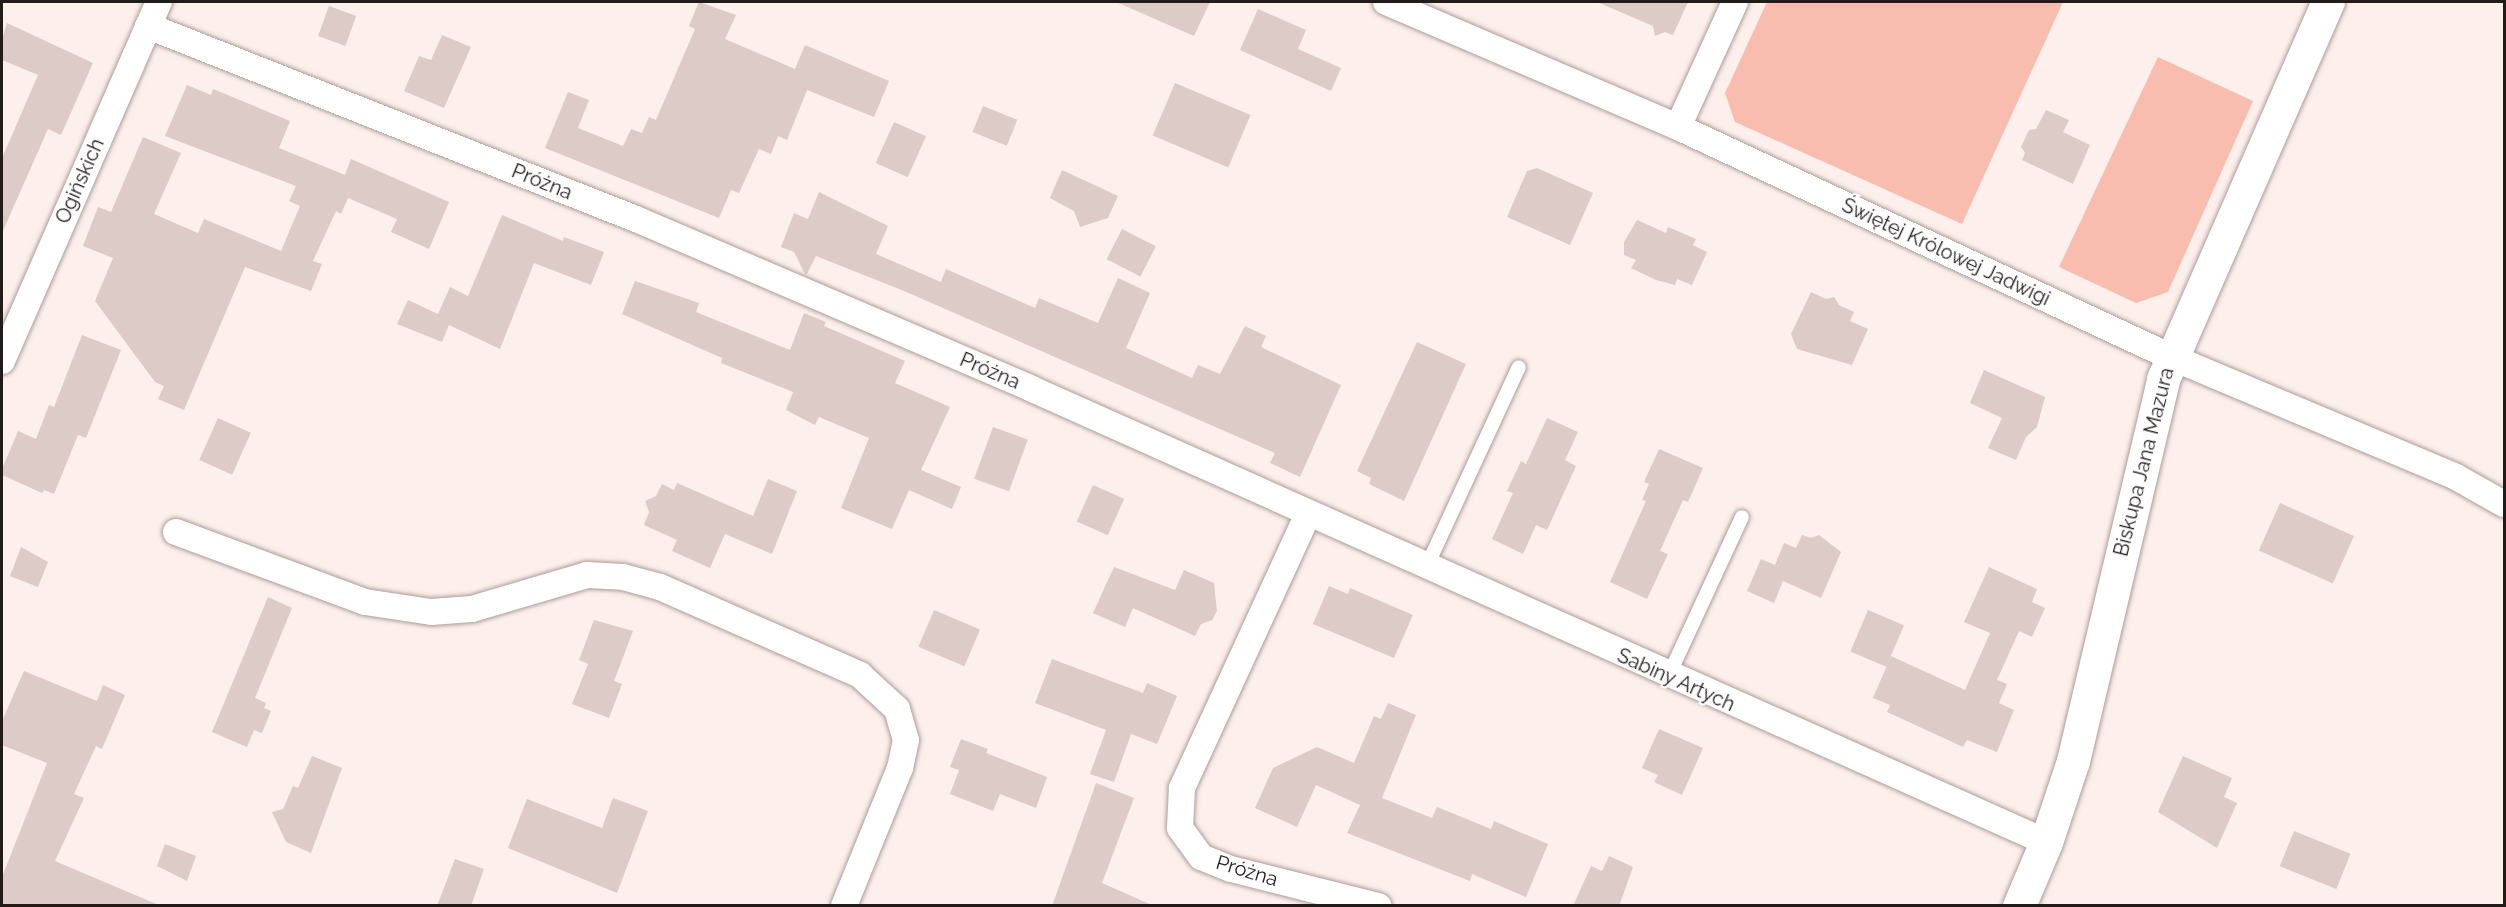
<!DOCTYPE html>
<html>
<head>
<meta charset="utf-8">
<style>
  body { margin:0 }
  #map { position:relative; width:2506px; height:907px; overflow:hidden; background:#fdefec; font-family:Raleway,sans-serif }
  div>[style] { position:absolute }
  [style*='--x'] { left:calc(var(--x)*1px); top:calc(var(--y)*1px); width:calc(var(--w)*1px); rotate:calc(var(--a)*1deg) }
  .green>* { inset:0; background:#f8bdaf }
  .building>* { inset:0; background:#dccbc7; transform-origin:0 0 }
  .roads { filter:drop-shadow(0 0 2px #ad9d99) drop-shadow(0 0 2px #ad9d99) }
  .lane>* { height:14px; margin:-7px; padding:0 7px; transform-origin:7px; border-radius:7px; background:#fff }
  .street>* { height:26px; margin:-13px; padding:0 13px; transform-origin:13px; border-radius:13px; background:#fff }
  .secondary>* { height:33px; margin:-16.5px; padding:0 16.5px; transform-origin:16.5px; border-radius:16.5px; background:#fff }
  span { translate:-50% -50%; white-space:nowrap; text-align:center; line-height:1.15; -webkit-text-stroke:4.5px #fff; paint-order:stroke }
  .street-label { font-size:20px; color:#211b19 }
  .frame { position:absolute; inset:0; border:3px solid #211b19; pointer-events:none }
</style>
</head>
<body>
<div id="map">
  <div class="green">
    <i style="clip-path:polygon(1767px 2px,2063px 2px,1962px 224px,1735px 122px,1725px 93px)"></i>
    <i style="clip-path:polygon(2158px 57px,2253px 101px,2168px 292px,2136px 303px,2059px 267px)"></i>
  </div>
  <div class="building">
    <i style="clip-path:polygon(699px 2px,736px 15px,725px 39px,795px 69px,805px 45px,889px 81px,874px 117px,807px 90px,787px 140px,778px 136px,771px 154px,759px 149px,739px 193px,731px 190px,719px 218px,545px 148px,568px 92px,589px 100px,578px 128px,623px 146px,631px 129px,642px 133px,649px 117px,656px 120px,695px 29px,689px 26px)"></i>
    <i style="clip-path:polygon(1116px 2px,1210px 2px,1194px 36px)"></i>
    <i style="clip-path:polygon(1597px 2px,1688px 2px,1673px 35px,1665px 32px,1655px 36px,1653px 26px)"></i>
    <i style="left:329px;top:6px;width:29px;height:32px;rotate:20deg"></i>
    <i style="clip-path:polygon(1258px 9px,1306px 30px,1298px 49px,1341px 68px,1331px 91px,1240px 50px)"></i>
    <i style="clip-path:polygon(7px 23px,93px 63px,61px 135px,48px 129px,2px 233px,2px 158px,38px 75px,2px 60px,2px 39px)"></i>
    <i style="clip-path:polygon(442px 35px,471px 47px,444px 108px,404px 91px,419px 56px,431px 60px)"></i>
    <i style="left:1175px;top:83px;width:82px;height:57px;rotate:23deg"></i>
    <i style="clip-path:polygon(187px 85px,211px 95px,213px 89px,290px 121px,279px 148px,345px 175px,351px 159px,449px 202px,429px 249px,391px 232px,397px 219px,348px 198px,341px 214px,336px 211px,313px 261px,322px 264px,311px 291px,245px 267px,184px 410px,158px 399px,164px 386px,155px 382px,95px 301px,113px 258px,83px 246px,98px 207px,111px 212px,143px 137px,181px 153px,154px 214px,198px 233px,204px 219px,281px 251px,300px 206px,289px 201px,296px 186px,165px 136px)"></i>
    <i style="left:983px;top:106px;width:37px;height:28px;rotate:22deg"></i>
    <i style="clip-path:polygon(2046px 110px,2069px 120px,2063px 132px,2090px 145px,2073px 184px,2022px 160px,2025px 153px,2021px 147px,2029px 130px,2036px 129px)"></i>
    <i style="left:894px;top:122px;width:35px;height:45px;rotate:24deg"></i>
    <i style="clip-path:polygon(1537px 168px,1593px 193px,1570px 245px,1507px 217px,1527px 171px)"></i>
    <i style="clip-path:polygon(1062px 170px,1118px 196px,1108px 218px,1080px 227px,1074px 211px,1050px 198px)"></i>
    <i style="clip-path:polygon(819px 192px,888px 226px,876px 254px,941px 282px,946px 269px,1035px 308px,1039px 298px,1098px 323px,1118px 278px,1150px 293px,1126px 348px,1192px 378px,1198px 365px,1220px 374px,1245px 326px,1266px 336px,1261px 347px,1341px 385px,1300px 477px,1270px 463px,1275px 453px,904px 291px,816px 256px,806px 276px,794px 252px,781px 247px,794px 213px,808px 219px)"></i>
    <i style="clip-path:polygon(502px 215px,563px 241px,564px 237px,604px 252px,591px 285px,534px 263px,500px 349px,449px 325px,442px 342px,397px 324px,408px 300px,438px 314px,450px 287px,468px 296px)"></i>
    <i style="clip-path:polygon(1637px 220px,1666px 233px,1668px 227px,1696px 239px,1693px 245px,1707px 252px,1692px 285px,1677px 279px,1675px 285px,1656px 280px,1631px 268px,1636px 260px,1624px 255px,1624px 242px)"></i>
    <i style="left:1122px;top:229px;width:38px;height:34px;rotate:27deg"></i>
    <i style="clip-path:polygon(635px 281px,699px 303px,696px 312px,790px 350px,804px 313px,826px 322px,824px 326px,905px 361px,895px 383px,950px 407px,921px 470px,961px 487px,952px 509px,909px 490px,892px 529px,841px 508px,869px 438px,819px 417px,815px 425px,786px 410px,793px 392px,721px 363px,722px 358px,622px 314px)"></i>
    <i style="clip-path:polygon(1811px 292px,1826px 299px,1834px 297px,1839px 305px,1854px 312px,1850px 321px,1868px 329px,1852px 365px,1797px 349px,1791px 334px)"></i>
    <i style="clip-path:polygon(82px 335px,121px 350px,86px 438px,78px 435px,54px 494px,44px 490px,42px 493px,2px 475px,2px 469px,18px 431px,36px 439px,49px 405px,54px 407px)"></i>
    <i style="clip-path:polygon(1417px 342px,1466px 364px,1404px 501px,1369px 484px,1371px 478px,1357px 471px)"></i>
    <i style="clip-path:polygon(1984px 370px,2045px 397px,2037px 427px,2026px 437px,2016px 460px,1988px 448px,2002px 418px,1970px 403px)"></i>
    <i style="left:218px;top:418px;width:36px;height:46px;rotate:24deg"></i>
    <i style="clip-path:polygon(1547px 418px,1578px 432px,1565px 460px,1576px 466px,1547px 530px,1536px 525px,1523px 554px,1492px 539px,1513px 493px,1507px 491px,1521px 461px,1526px 464px)"></i>
    <i style="left:993px;top:427px;width:37px;height:55px;rotate:20deg"></i>
    <i style="clip-path:polygon(1659px 449px,1703px 468px,1688px 502px,1683px 500px,1660px 551px,1668px 554px,1647px 599px,1610px 582px,1646px 501px,1642px 500px,1649px 484px,1644px 482px)"></i>
    <i style="clip-path:polygon(768px 479px,797px 491px,772px 554px,725px 534px,710px 568px,672px 551px,677px 540px,644px 525px,649px 512px,645px 501px,656px 496px,662px 484px,674px 490px,677px 483px,753px 516px)"></i>
    <i style="left:1093px;top:485px;width:34px;height:40px;rotate:24deg"></i>
    <i style="left:2280px;top:503px;width:81px;height:52px;rotate:24deg"></i>
    <i style="clip-path:polygon(1802px 535px,1811px 538px,1819px 535px,1841px 552px,1821px 598px,1783px 581px,1774px 603px,1747px 591px,1761px 559px,1775px 565px,1784px 543px,1796px 548px)"></i>
    <i style="clip-path:polygon(21px 547px,48px 562px,38px 587px,10px 576px)"></i>
    <i style="clip-path:polygon(1114px 567px,1175px 590px,1184px 570px,1214px 583px,1217px 611px,1212px 620px,1201px 624px,1195px 636px,1133px 608px,1125px 627px,1093px 613px)"></i>
    <i style="clip-path:polygon(1989px 567px,2037px 589px,2032px 602px,2045px 608px,2032px 637px,2019px 631px,1997px 680px,2007px 684px,1999px 703px,2014px 710px,1997px 752px,1967px 740px,1963px 747px,1887px 712px,1890px 705px,1873px 698px,1891px 656px,1965px 690px,1990px 633px,1964px 622px)"></i>
    <i style="clip-path:polygon(1329px 586px,1348px 594px,1350px 588px,1413px 615px,1394px 658px,1313px 624px)"></i>
    <i style="clip-path:polygon(268px 597px,292px 608px,255px 698px,266px 703px,264px 708px,271px 711px,262px 733px,254px 730px,247px 747px,212px 732px)"></i>
    <i style="left:934px;top:610px;width:50px;height:40px;rotate:23deg"></i>
    <i style="left:1868px;top:610px;width:39px;height:45px;rotate:23deg"></i>
    <i style="clip-path:polygon(594px 620px,633px 631px,614px 681px,622px 684px,609px 718px,572px 704px,588px 664px,579px 660px)"></i>
    <i style="clip-path:polygon(1052px 659px,1143px 693px,1147px 683px,1177px 696px,1157px 744px,1131px 734px,1114px 782px,1090px 774px,1106px 730px,1035px 703px)"></i>
    <i style="clip-path:polygon(24px 671px,97px 701px,103px 685px,125px 695px,102px 749px,96px 746px,74px 794px,84px 798px,55px 861px,161px 906px,2px 906px,2px 877px,47px 763px,2px 745px,2px 721px)"></i>
    <i style="clip-path:polygon(1388px 703px,1416px 715px,1382px 798px,1432px 818px,1437px 807px,1491px 829px,1494px 821px,1548px 844px,1526px 897px,1472px 874px,1470px 881px,1347px 833px,1360px 805px,1316px 785px,1297px 827px,1255px 808px,1273px 768px,1317px 747px,1354px 763px,1374px 716px,1381px 719px)"></i>
    <i style="clip-path:polygon(1659px 729px,1703px 748px,1682px 795px,1654px 782px,1658px 775px,1642px 768px)"></i>
    <i style="clip-path:polygon(961px 739px,988px 749px,986px 753px,1047px 777px,1036px 808px,1000px 794px,993px 811px,950px 794px,959px 770px,950px 767px)"></i>
    <i style="clip-path:polygon(312px 756px,342px 768px,311px 853px,286px 842px,272px 812px,283px 809px,293px 786px,298px 788px)"></i>
    <i style="clip-path:polygon(2183px 756px,2232px 778px,2224px 797px,2237px 803px,2217px 848px,2158px 812px)"></i>
    <i style="clip-path:polygon(1096px 783px,1134px 798px,1102px 883px,1154px 906px,1052px 906px)"></i>
    <i style="clip-path:polygon(613px 798px,648px 811px,617px 893px,508px 848px,527px 799px,602px 828px)"></i>
    <i style="left:2294px;top:831px;width:61px;height:38px;rotate:22deg"></i>
    <i style="clip-path:polygon(165px 844px,196px 856px,187px 881px,157px 866px)"></i>
    <i style="clip-path:polygon(1609px 856px,1633px 867px,1619px 906px,1573px 906px,1591px 866px,1602px 871px)"></i>
    <i style="clip-path:polygon(455px 859px,484px 869px,471px 906px,437px 906px)"></i>
  </div>
  <div class="roads">
    <div class="lane">
      <i style="--x:1426;--y:568;--w:221;--a:-65.2"></i>
      <i style="--x:1668;--y:677;--w:176;--a:-65.2"></i>
    </div>
    <div class="street">
      <i style="--x:1386;--y:2;--w:318;--a:23.2"></i>
      <i style="--x:1678;--y:127;--w:544;--a:25.01"></i>
      <i style="--x:2171;--y:357;--w:309;--a:22.8"></i>
      <i style="--x:2456;--y:477;--w:55;--a:29.4"></i>
      <i style="--x:148;--y:26;--w:525;--a:21.58"></i>
      <i style="--x:636;--y:219;--w:431;--a:23.2"></i>
      <i style="--x:1032;--y:389;--w:1111;--a:24.07"></i>
      <i style="--x:1678;--y:127;--w:137;--a:-65.5"></i>
      <i style="--x:2;--y:361;--w:392;--a:-66.4"></i>
      <i style="--x:1308;--y:514;--w:302;--a:114.7"></i>
      <i style="--x:1182;--y:788;--w:40;--a:92.9"></i>
      <i style="--x:1180;--y:828;--w:36;--a:54"></i>
      <i style="--x:1201;--y:857;--w:32;--a:22"></i>
      <i style="--x:1231;--y:869;--w:152;--a:14.1"></i>
      <i style="--x:176;--y:532;--w:202;--a:20.3"></i>
      <i style="--x:365;--y:602;--w:67;--a:8.6"></i>
      <i style="--x:431;--y:612;--w:41;--a:-4.2"></i>
      <i style="--x:472;--y:609;--w:120;--a:-16.5"></i>
      <i style="--x:587;--y:575;--w:36;--a:3"></i>
      <i style="--x:623;--y:577;--w:38;--a:15"></i>
      <i style="--x:660;--y:587;--w:219;--a:23.7"></i>
      <i style="--x:860;--y:675;--w:50;--a:42.6"></i>
      <i style="--x:897;--y:709;--w:32;--a:74"></i>
      <i style="--x:906;--y:740;--w:29;--a:102"></i>
      <i style="--x:900;--y:768;--w:149;--a:112.1"></i>
    </div>
    <div class="secondary">
      <i style="--x:2019;--y:906;--w:69;--a:-67.1"></i>
      <i style="--x:2046;--y:842;--w:85;--a:-71.6"></i>
      <i style="--x:2073;--y:761;--w:392;--a:-76.7"></i>
      <i style="--x:2163;--y:379;--w:412;--a:-66.4"></i>
    </div>
  </div>
  <div class="street-label">
    <span style="left:80px;top:181px;rotate:-66deg">Ogińskich</span>
    <span style="left:542px;top:182px;rotate:22deg">Próżna</span>
    <span style="left:1946px;top:252px;rotate:25deg">Świętej Królowej Jadwigi</span>
    <span style="left:990px;top:371px;rotate:23deg">Próżna</span>
    <span style="left:2144px;top:462px;rotate:-76deg">Biskupa Jana Mazura</span>
    <span style="left:1676px;top:680px;rotate:24deg">Sabiny Artych</span>
    <span style="left:1247px;top:871px;rotate:17deg">Próżna</span>
  </div>
  <div class="frame"></div>
</div>
</body>
</html>
